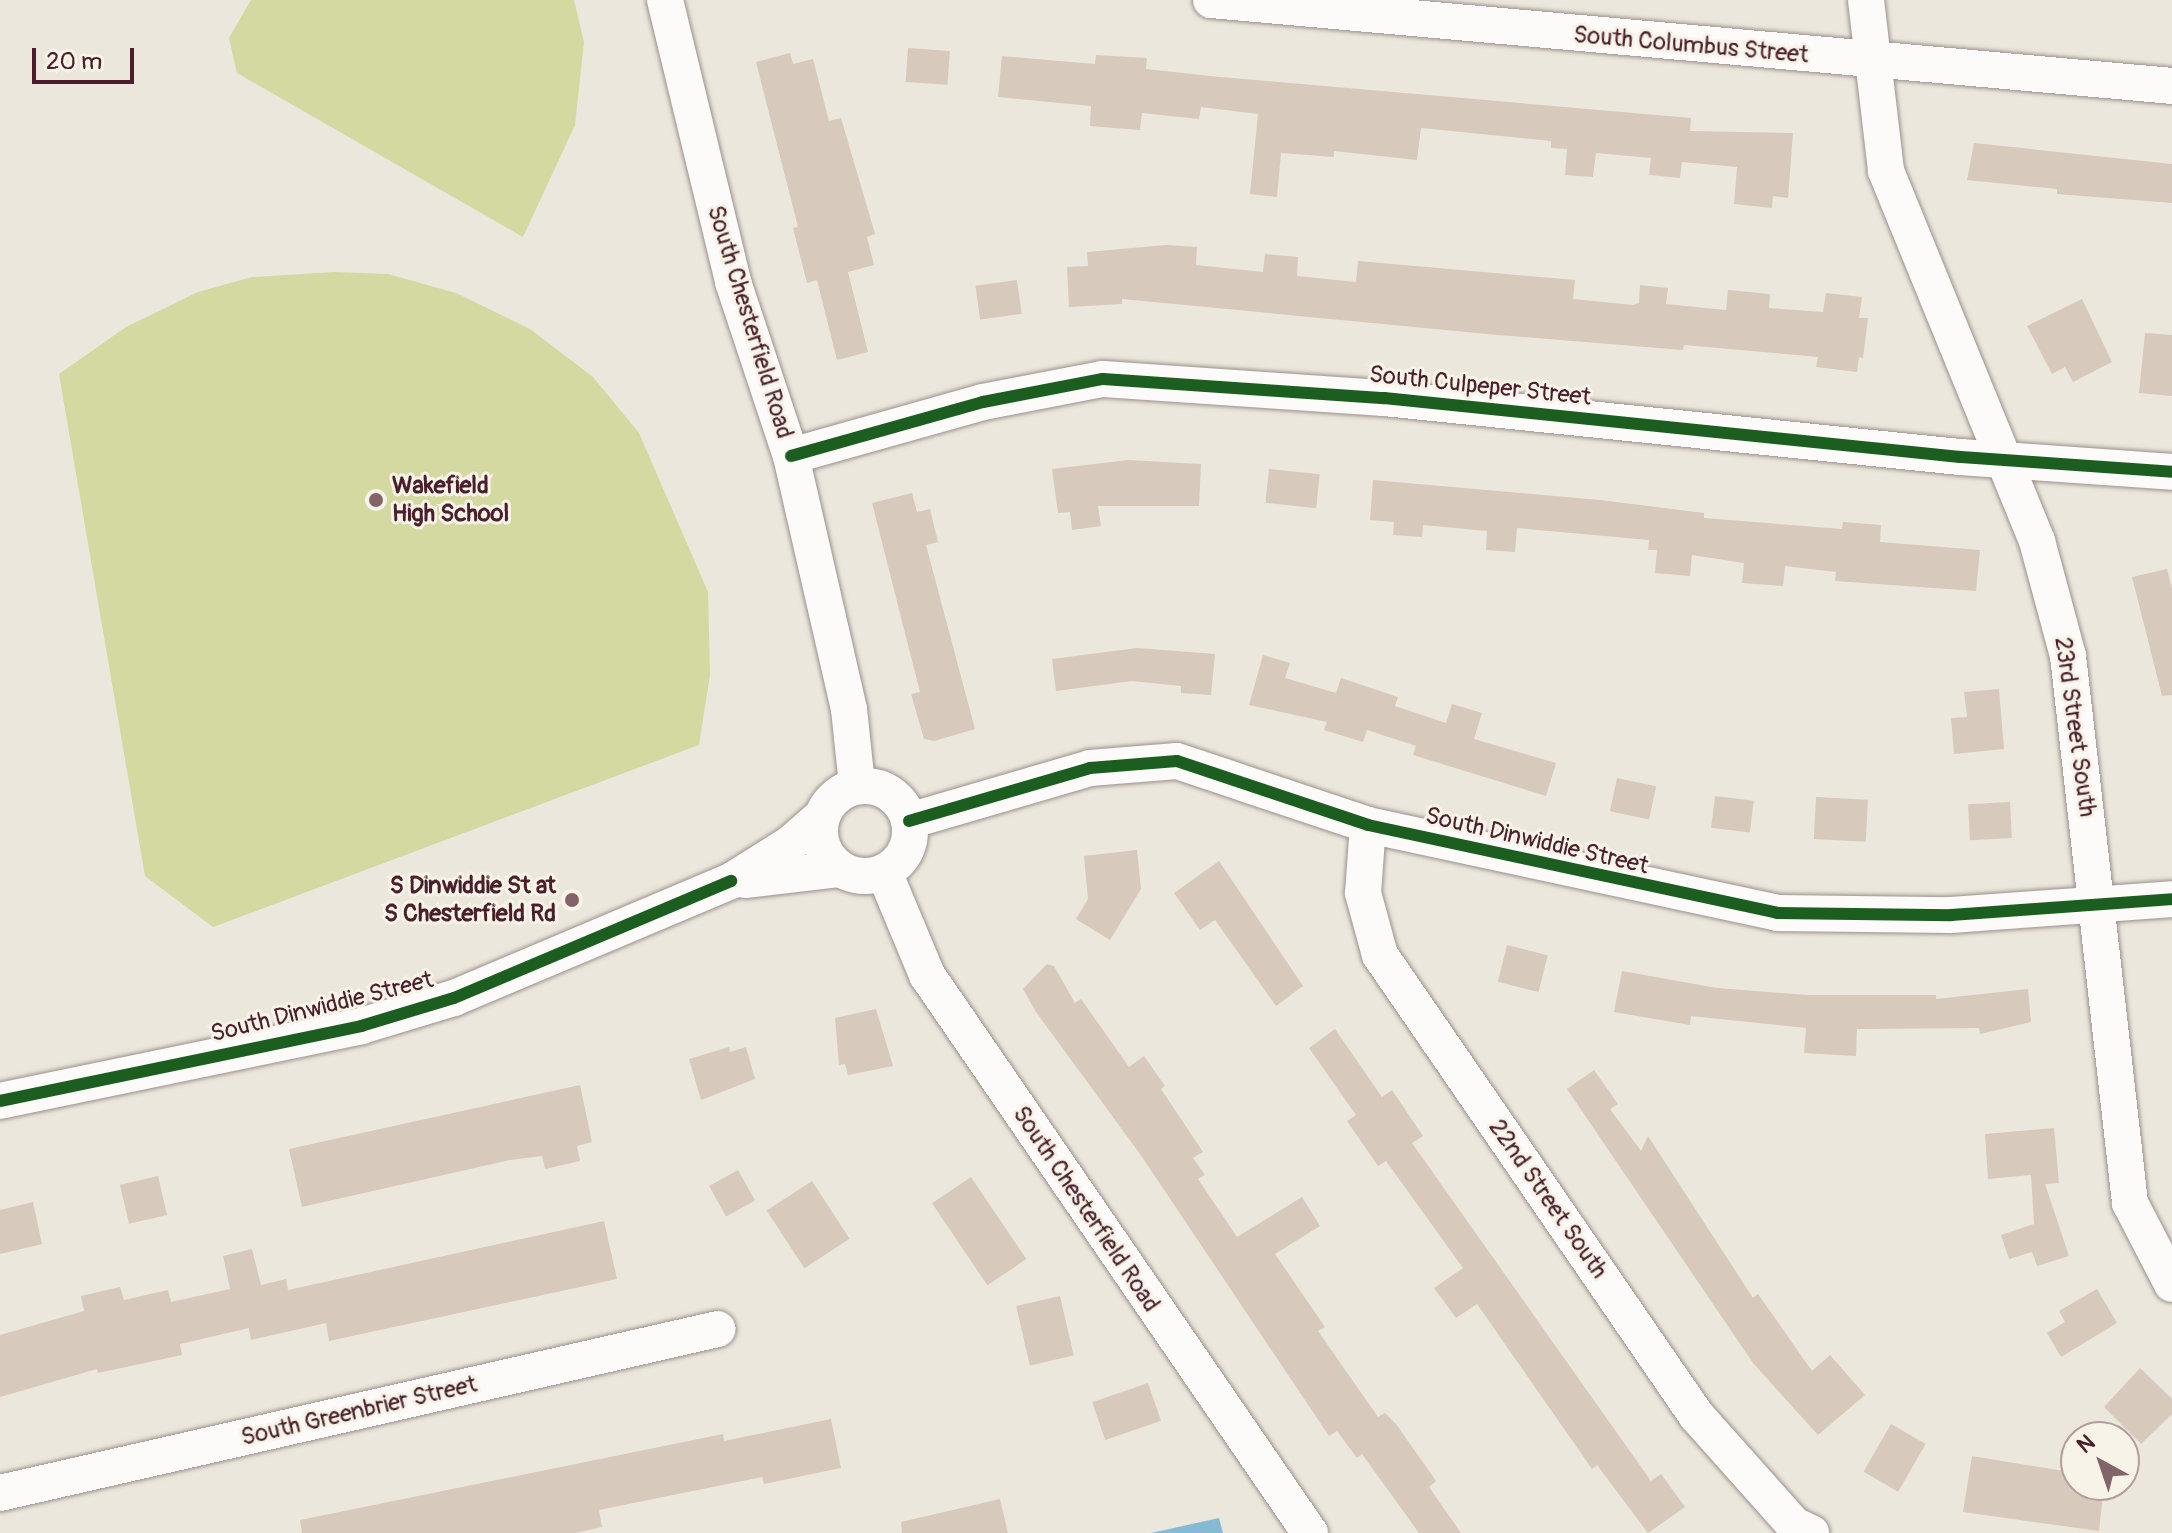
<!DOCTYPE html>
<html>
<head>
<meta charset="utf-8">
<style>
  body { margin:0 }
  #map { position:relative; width:2172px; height:1533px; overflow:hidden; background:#ece7dc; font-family:Pangolin,sans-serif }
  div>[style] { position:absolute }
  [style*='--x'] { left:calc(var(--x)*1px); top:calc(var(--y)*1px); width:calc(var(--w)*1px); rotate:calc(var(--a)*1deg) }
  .green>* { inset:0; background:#d3d9a0 }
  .water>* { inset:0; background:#85bad5 }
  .building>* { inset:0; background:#d7c9bc; transform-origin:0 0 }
  .roads { filter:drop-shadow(0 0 2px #9a908d) drop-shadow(0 0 2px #9a908d) }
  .street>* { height:36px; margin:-18px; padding:0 18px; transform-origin:18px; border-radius:18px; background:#fcfbfa }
  .street>.ring { margin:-18px; padding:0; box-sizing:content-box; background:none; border:36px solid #fcfbfa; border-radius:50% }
  .cycleway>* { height:12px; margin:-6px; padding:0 6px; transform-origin:6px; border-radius:6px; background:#1b5e20 }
  .dots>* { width:22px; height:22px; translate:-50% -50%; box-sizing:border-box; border:4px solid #f7f3e8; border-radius:50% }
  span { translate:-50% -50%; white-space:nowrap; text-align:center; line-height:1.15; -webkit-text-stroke:6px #f7f3e8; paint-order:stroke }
  .street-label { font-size:24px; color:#4a1f2b }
  .poi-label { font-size:24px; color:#4a1f2b; font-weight:700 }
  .left { translate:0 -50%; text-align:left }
  .right { translate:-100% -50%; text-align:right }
  .north { position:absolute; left:2060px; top:1421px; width:80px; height:80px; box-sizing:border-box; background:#f7f3e8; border:2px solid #b29e9c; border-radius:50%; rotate:320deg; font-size:22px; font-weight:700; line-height:32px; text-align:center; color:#4a1f2b }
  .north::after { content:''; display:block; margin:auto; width:28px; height:36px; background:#836569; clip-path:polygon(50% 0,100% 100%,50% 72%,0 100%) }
  .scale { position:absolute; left:32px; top:48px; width:102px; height:36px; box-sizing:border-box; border:4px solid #4a1f2b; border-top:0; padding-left:10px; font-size:24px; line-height:28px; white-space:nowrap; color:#4a1f2b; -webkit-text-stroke:6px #f7f3e8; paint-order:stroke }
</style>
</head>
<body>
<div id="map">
  <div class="green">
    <i style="clip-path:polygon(251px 0,574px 0,584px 42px,575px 125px,523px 237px,237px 73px,229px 38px)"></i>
    <i style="clip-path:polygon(334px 272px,388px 274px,456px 293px,530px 329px,593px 377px,639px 433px,708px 592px,710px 675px,699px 745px,213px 927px,145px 876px,59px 374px,126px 327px,198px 292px,252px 277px)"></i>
  </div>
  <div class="water">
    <i style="clip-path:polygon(1219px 1518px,1223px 1533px,1151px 1533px)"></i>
  </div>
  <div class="building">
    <i style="left:908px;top:48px;width:42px;height:34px;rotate:4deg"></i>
    <i style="clip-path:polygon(790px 53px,793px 64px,813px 59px,829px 121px,841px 118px,875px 234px,867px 237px,874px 265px,848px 272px,868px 352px,837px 360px,817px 280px,807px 283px,793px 228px,798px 227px,756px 62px)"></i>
    <i style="clip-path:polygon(1096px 55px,1147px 58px,1146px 69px,1210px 76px,1691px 118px,1690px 131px,1793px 133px,1788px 198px,1773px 196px,1772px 208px,1734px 204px,1737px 167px,1682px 162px,1680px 178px,1649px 175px,1651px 158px,1596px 153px,1593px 177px,1565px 175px,1567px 149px,1551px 148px,1551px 141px,1421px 128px,1417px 160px,1334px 151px,1334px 157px,1281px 153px,1277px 197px,1250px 194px,1258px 114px,1201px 107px,1199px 119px,1142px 113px,1140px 130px,1090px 126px,1091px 106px,998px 97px,1002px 56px,1095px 64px)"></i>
    <i style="clip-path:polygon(1974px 143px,2172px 164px,2172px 203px,2057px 194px,2057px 189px,1967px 180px)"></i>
    <i style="clip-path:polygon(1166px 245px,1197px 247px,1196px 265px,1263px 272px,1265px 254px,1298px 257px,1297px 276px,1356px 282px,1358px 261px,1575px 280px,1573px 299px,1633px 305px,1639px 303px,1640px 285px,1668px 288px,1666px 304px,1726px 310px,1728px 290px,1770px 294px,1769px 308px,1823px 312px,1826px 293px,1862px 297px,1859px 318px,1868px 318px,1863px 358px,1859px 357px,1857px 372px,1816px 367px,1818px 357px,1684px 345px,1683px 350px,1498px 335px,1122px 299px,1122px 304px,1069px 307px,1067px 267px,1088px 266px,1087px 252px)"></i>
    <i style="left:1017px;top:280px;width:34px;height:42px;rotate:82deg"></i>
    <i style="clip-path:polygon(2082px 299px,2112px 362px,2073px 382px,2065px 367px,2052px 374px,2027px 326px)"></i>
    <i style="clip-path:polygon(2145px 333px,2172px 335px,2172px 396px,2139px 393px)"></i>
    <i style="clip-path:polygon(1128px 460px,1201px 464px,1199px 506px,1098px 506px,1101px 526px,1072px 530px,1070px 512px,1058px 513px,1052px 469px)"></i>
    <i style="left:1269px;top:469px;width:51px;height:34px;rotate:6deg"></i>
    <i style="clip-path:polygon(1373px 480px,1600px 500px,1704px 513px,1704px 518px,1842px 529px,1843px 522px,1881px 525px,1880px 542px,1980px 550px,1976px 591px,1835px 581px,1836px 572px,1785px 566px,1783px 586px,1742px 583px,1744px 563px,1692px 555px,1690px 576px,1655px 573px,1657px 550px,1648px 550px,1649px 540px,1517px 528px,1515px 552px,1486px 550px,1487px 531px,1423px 525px,1422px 537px,1393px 535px,1394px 522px,1370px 520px)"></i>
    <i style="clip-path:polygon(912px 493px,917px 512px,930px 509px,938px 542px,926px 545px,975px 729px,934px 741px,924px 739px,911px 694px,920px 692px,872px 503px)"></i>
    <i style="clip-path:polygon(2167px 569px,2172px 589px,2172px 695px,2162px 696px,2132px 577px)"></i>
    <i style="clip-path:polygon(1137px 648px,1215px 654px,1211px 695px,1181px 693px,1181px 686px,1132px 681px,1056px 691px,1052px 659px)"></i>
    <i style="clip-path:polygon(1263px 655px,1290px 663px,1285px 678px,1336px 693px,1341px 678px,1398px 697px,1395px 706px,1446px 723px,1452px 704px,1482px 713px,1474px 739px,1556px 763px,1546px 796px,1413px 755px,1416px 746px,1367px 730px,1363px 742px,1324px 730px,1327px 722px,1249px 705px)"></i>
    <i style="clip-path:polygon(1999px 689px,2004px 749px,1954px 754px,1951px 718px,1967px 717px,1964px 692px)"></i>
    <i style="left:1617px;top:778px;width:40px;height:34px;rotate:12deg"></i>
    <i style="left:1715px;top:796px;width:39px;height:32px;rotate:7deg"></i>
    <i style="left:1816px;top:797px;width:52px;height:42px;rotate:3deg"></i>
    <i style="left:2010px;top:802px;width:36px;height:42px;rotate:87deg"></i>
    <i style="clip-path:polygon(1137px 850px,1141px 889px,1110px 940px,1076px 919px,1088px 899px,1084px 856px)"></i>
    <i style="clip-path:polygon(1219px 861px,1303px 986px,1276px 1006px,1215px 920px,1200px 930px,1174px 893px)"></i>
    <i style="left:1507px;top:945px;width:42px;height:38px;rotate:14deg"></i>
    <i style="clip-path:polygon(1047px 964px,1054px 966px,1075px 1003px,1081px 999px,1129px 1067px,1144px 1056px,1165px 1086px,1161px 1089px,1203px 1152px,1193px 1158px,1205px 1175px,1198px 1179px,1237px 1237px,1302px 1197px,1320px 1226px,1275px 1254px,1325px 1327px,1318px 1331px,1378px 1417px,1385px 1413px,1396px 1424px,1436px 1481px,1429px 1487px,1461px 1533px,1419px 1533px,1362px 1454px,1357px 1458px,1337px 1431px,1329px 1436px,1140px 1154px,1036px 1012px,1023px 989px)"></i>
    <i style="clip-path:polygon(1622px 971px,1717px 988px,1807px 995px,1936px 995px,1936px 999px,2028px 989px,2031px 1022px,1980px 1034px,1979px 1028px,1857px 1029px,1856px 1056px,1804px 1053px,1806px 1028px,1691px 1016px,1690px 1025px,1614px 1012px)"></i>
    <i style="clip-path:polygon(876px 1009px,893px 1066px,848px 1075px,845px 1064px,839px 1065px,835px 1018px)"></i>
    <i style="clip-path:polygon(1335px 1029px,1382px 1097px,1392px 1090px,1423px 1136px,1412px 1143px,1651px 1481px,1661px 1474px,1685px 1507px,1648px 1533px,1597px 1465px,1592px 1469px,1477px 1304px,1456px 1318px,1434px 1288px,1463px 1268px,1386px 1161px,1378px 1166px,1347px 1121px,1356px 1115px,1309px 1048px)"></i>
    <i style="clip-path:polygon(729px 1047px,730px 1052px,746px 1047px,755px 1079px,701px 1100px,689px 1059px)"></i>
    <i style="clip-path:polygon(1594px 1070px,1618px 1104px,1610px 1109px,1641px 1151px,1648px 1136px,1753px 1298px,1758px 1294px,1812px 1371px,1830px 1355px,1865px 1395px,1818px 1435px,1753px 1363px,1567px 1089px)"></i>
    <i style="clip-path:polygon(580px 1085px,592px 1142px,577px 1146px,580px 1161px,545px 1169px,542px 1156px,510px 1160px,302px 1207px,289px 1149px)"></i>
    <i style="clip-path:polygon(2054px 1128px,2059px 1183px,2045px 1184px,2069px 1256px,2037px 1266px,2032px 1252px,2009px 1259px,2001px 1235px,2034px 1224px,2031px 1175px,1988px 1179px,1985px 1134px)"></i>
    <i style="left:738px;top:1170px;width:35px;height:33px;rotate:61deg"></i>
    <i style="left:158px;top:1176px;width:40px;height:39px;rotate:77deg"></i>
    <i style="left:971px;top:1177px;width:99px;height:47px;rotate:56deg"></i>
    <i style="left:812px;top:1181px;width:69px;height:54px;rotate:57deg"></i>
    <i style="clip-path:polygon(33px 1202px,42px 1244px,0 1254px,0 1210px)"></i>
    <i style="clip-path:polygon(604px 1221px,617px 1279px,329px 1341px,326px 1323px,251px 1340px,249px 1328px,180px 1344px,182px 1355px,98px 1373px,97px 1369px,0 1397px,0 1335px,84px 1311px,81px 1296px,120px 1287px,124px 1300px,168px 1290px,171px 1302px,230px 1289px,223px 1256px,252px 1249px,261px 1285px,286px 1279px,288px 1290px)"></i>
    <i style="clip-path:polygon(2097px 1289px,2117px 1323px,2061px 1357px,2047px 1333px,2065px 1322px,2059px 1311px)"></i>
    <i style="left:1060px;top:1296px;width:61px;height:45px;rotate:77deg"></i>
    <i style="clip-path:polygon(2140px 1368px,2172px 1399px,2172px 1414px,2141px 1444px,2104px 1407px)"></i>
    <i style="left:1148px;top:1383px;width:40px;height:59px;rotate:71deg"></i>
    <i style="clip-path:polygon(831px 1419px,841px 1468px,764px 1484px,762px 1477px,599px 1510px,602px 1527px,575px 1533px,302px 1533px,300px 1520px,723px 1434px,724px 1441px)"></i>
    <i style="left:1891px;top:1424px;width:40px;height:55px;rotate:30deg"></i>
    <i style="clip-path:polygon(1972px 1456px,2076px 1473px,2076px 1485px,2104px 1485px,2099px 1531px,1963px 1512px)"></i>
    <i style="clip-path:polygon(1000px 1499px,1008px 1533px,902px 1533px,901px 1522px)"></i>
  </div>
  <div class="roads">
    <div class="street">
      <i style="--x:665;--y:0;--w:290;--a:76.4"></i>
      <i style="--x:733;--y:282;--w:183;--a:71.6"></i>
      <i style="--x:791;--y:456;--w:260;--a:77.1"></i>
      <i style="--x:849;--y:709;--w:76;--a:84"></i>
      <i style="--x:1211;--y:0;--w:965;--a:5.11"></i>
      <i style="--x:1866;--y:0;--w:172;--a:83.3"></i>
      <i style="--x:1886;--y:171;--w:400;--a:67.8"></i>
      <i style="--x:2037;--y:541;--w:119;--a:74.9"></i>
      <i style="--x:2068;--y:656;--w:551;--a:83.53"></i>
      <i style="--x:2130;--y:1203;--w:91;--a:62.6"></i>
      <i style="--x:791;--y:456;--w:199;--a:-15.7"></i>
      <i style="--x:983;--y:402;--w:122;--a:-10.9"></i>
      <i style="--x:1103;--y:379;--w:282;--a:3.9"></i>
      <i style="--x:1384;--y:398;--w:579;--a:5.85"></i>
      <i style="--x:1960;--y:457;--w:213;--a:4"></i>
      <i class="ring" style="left:820px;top:786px;width:54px;height:54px"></i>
      <i style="--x:909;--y:821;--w:189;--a:-16.3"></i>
      <i style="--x:1090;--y:768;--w:87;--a:-4.6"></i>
      <i style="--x:1177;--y:761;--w:201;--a:18.5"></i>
      <i style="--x:1368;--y:825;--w:418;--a:12.1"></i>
      <i style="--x:1777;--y:913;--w:174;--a:0.7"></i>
      <i style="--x:1951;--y:915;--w:222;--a:-4.1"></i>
      <i style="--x:1368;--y:825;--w:68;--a:94.2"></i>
      <i style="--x:1363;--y:893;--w:64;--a:74.7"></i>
      <i style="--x:1380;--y:955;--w:558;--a:55.51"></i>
      <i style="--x:1696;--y:1415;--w:147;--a:48.3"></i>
      <i style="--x:1794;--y:1525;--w:19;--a:25"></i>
      <i style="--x:884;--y:872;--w:112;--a:67.3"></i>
      <i style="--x:927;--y:975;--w:677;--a:55.54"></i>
      <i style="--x:745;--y:880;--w:96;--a:-6.6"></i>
      <i style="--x:0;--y:1101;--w:369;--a:-11.7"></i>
      <i style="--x:361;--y:1026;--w:97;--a:-16.8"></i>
      <i style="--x:454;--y:998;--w:301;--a:-22.9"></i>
      <i style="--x:731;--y:881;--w:70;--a:-32.1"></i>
      <i style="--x:790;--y:844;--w:41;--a:-41.1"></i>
      <i style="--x:0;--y:1493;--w:736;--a:-12.87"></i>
    </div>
  </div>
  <div class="cycleway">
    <i style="--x:791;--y:456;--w:199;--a:-15.7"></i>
    <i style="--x:983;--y:402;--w:122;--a:-10.9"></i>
    <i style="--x:1103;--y:379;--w:282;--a:3.9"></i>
    <i style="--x:1384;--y:398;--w:579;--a:5.85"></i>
    <i style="--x:1960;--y:457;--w:213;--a:4"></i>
    <i style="--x:909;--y:821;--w:189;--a:-16.3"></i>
    <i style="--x:1090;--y:768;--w:87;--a:-4.6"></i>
    <i style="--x:1177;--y:761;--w:201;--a:18.5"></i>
    <i style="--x:1368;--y:825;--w:418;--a:12.1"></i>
    <i style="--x:1777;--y:913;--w:174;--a:0.7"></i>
    <i style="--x:1951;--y:915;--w:222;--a:-4.1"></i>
    <i style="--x:0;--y:1101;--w:369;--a:-11.7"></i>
    <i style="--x:361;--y:1026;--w:97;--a:-16.8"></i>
    <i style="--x:454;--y:998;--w:301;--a:-22.9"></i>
  </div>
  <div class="dots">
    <i style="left:376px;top:500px;background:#836569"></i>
    <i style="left:572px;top:900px;background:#836569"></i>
  </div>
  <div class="street-label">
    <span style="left:1691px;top:45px;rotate:5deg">South Columbus Street</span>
    <span style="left:750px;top:322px;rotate:73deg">South Chesterfield Road</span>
    <span style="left:1480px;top:386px;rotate:6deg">South Culpeper Street</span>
    <span style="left:2075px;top:727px;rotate:82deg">23rd Street South</span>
    <span style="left:1537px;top:841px;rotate:13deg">South Dinwiddie Street</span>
    <span style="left:322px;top:1007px;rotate:-14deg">South Dinwiddie Street</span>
    <span style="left:1548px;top:1199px;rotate:55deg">22nd Street South</span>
    <span style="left:1086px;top:1209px;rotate:56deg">South Chesterfield Road</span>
    <span style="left:359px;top:1411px;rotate:-13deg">South Greenbrier Street</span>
  </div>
  <div class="poi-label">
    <span class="left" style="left:392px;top:500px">Wakefield<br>High School</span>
    <span class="right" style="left:556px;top:900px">S Dinwiddie St at<br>S Chesterfield Rd</span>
  </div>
  <div class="north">N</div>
  <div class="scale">20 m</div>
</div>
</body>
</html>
